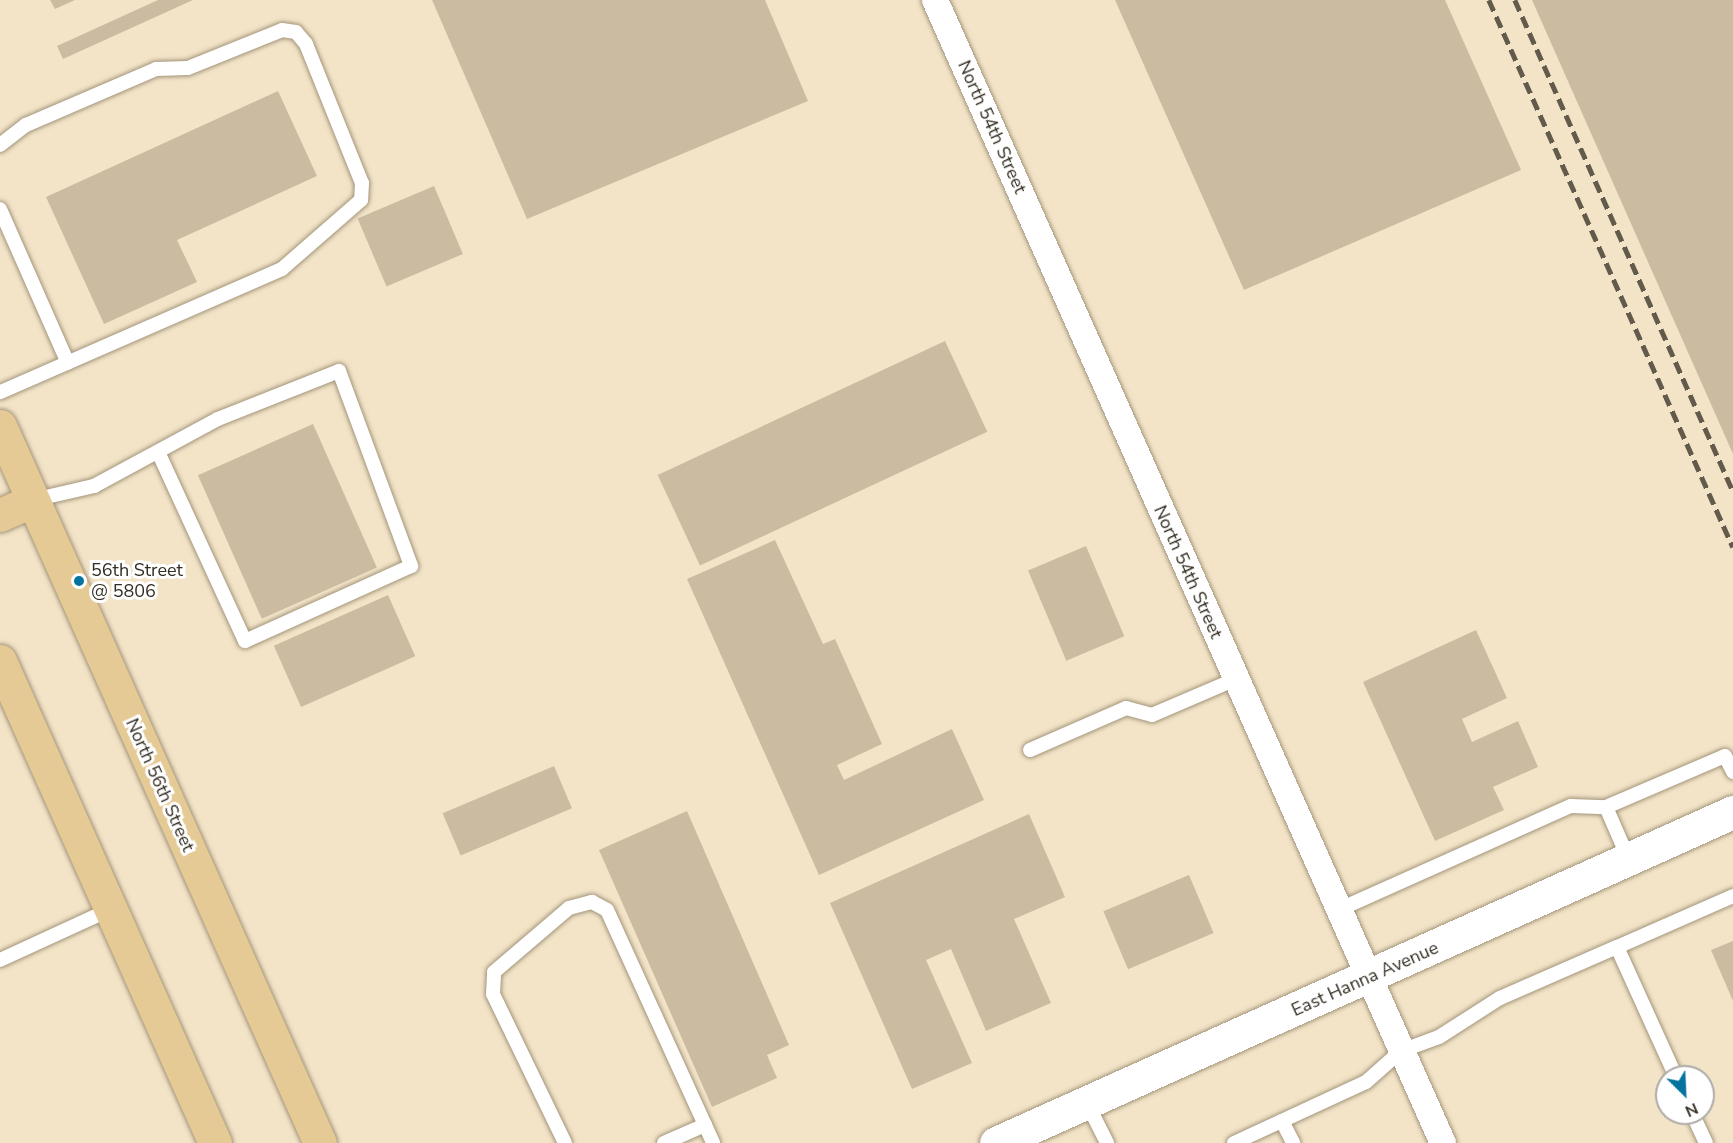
<!DOCTYPE html>
<html>
<head>
<meta charset="utf-8">
<style>
  body { margin:0 }
  #map { position:relative; width:1733px; height:1143px; overflow:hidden; background:#f3e4c8; font-family:"Nunito Sans",sans-serif }
  div>[style] { position:absolute }
  [style*='--x'] { left:calc(var(--x)*1px); top:calc(var(--y)*1px); width:calc(var(--w)*1px); rotate:calc(var(--a)*1deg) }
  .building>* { inset:0; background:#cbbca1; transform-origin:0 0 }
  .roads { filter:drop-shadow(0 0 2px #a3957b) drop-shadow(0 0 2px #a3957b) }
  .service>* { height:14px; margin:-7px; padding:0 7px; transform-origin:7px; border-radius:7px; background:#fff }
  .minor>* { height:26px; margin:-13px; padding:0 13px; transform-origin:13px; border-radius:13px; background:#fff }
  .tertiary>* { height:33px; margin:-16.5px; padding:0 16.5px; transform-origin:16.5px; border-radius:16.5px; background:#fff }
  .primary>* { height:33px; margin:-16.5px; padding:0 16.5px; transform-origin:16.5px; border-radius:16.5px; background:#e5ca95 }
  .rail>* { height:4.5px; margin-top:-2.25px; transform-origin:0; background:repeating-linear-gradient(90deg,#625a4b 0 12px,transparent 0 18px) }
  .dots>* { width:16px; height:16px; translate:-50% -50%; box-sizing:border-box; border:3px solid #fff; border-radius:50% }
  span { translate:-50% -50%; white-space:nowrap; text-align:center; line-height:1.15; -webkit-text-stroke:6px #fff; paint-order:stroke }
  .street-label { font-size:18px; color:#332d22 }
  .poi-label { font-size:18px; color:#332d22 }
  .left { translate:0 -50%; text-align:left }
  .north { position:absolute; left:1655px; top:1065px; width:60px; height:60px; box-sizing:border-box; background:#fff; border:2px solid #adaba7; border-radius:50%; rotate:156deg; font-size:16px; font-weight:700; line-height:24px; text-align:center; color:#332d22 }
  .north::after { content:''; display:block; margin:auto; width:21px; height:27px; background:#04749f; clip-path:polygon(50% 0,100% 100%,50% 72%,0 100%) }
</style>
</head>
<body>
<div id="map">
  <div class="building">
    <i style="clip-path:polygon(50px 0,75px 0,55px 9px)"></i>
    <i style="clip-path:polygon(158px 0,193px 0,63px 59px,57px 46px)"></i>
    <i style="clip-path:polygon(432px 0,765px 0,808px 101px,527px 219px)"></i>
    <i style="clip-path:polygon(1115px 0,1445px 0,1521px 170px,1244px 290px)"></i>
    <i style="clip-path:polygon(1532px 0,1733px 0,1733px 454px)"></i>
    <i style="clip-path:polygon(278px 91px,317px 176px,177px 240px,197px 282px,104px 324px,46px 197px)"></i>
    <i style="left:434px;top:186px;width:74px;height:83px;rotate:67deg"></i>
    <i style="left:945px;top:341px;width:100px;height:317px;rotate:65deg"></i>
    <i style="left:313px;top:424px;width:157px;height:126px;rotate:66deg"></i>
    <i style="clip-path:polygon(775px 540px,823px 644px,835px 639px,882px 744px,837px 765px,844px 780px,952px 729px,984px 800px,819px 875px,687px 579px)"></i>
    <i style="left:1086px;top:546px;width:98px;height:63px;rotate:67deg"></i>
    <i style="left:388px;top:595px;width:67px;height:125px;rotate:66deg"></i>
    <i style="clip-path:polygon(1476px 630px,1507px 698px,1462px 719px,1472px 742px,1518px 721px,1538px 767px,1493px 787px,1504px 810px,1435px 841px,1363px 682px)"></i>
    <i style="left:554px;top:766px;width:46px;height:121px;rotate:67deg"></i>
    <i style="clip-path:polygon(687px 811px,789px 1045px,767px 1055px,777px 1078px,712px 1107px,599px 850px)"></i>
    <i style="clip-path:polygon(1029px 814px,1065px 897px,1014px 919px,1051px 1003px,986px 1031px,951px 949px,926px 960px,972px 1063px,912px 1089px,830px 903px)"></i>
    <i style="left:1189px;top:875px;width:63px;height:93px;rotate:67deg"></i>
    <i style="clip-path:polygon(1733px 941px,1733px 1001px,1711px 950px)"></i>
  </div>
  <div class="roads">
    <div class="service">
      <i style="--x:0;--y:145;--w:33;--a:-38"></i>
      <i style="--x:26;--y:125;--w:142;--a:-23.3"></i>
      <i style="--x:156;--y:69;--w:32;--a:-2"></i>
      <i style="--x:188;--y:68;--w:101;--a:-22"></i>
      <i style="--x:282;--y:30;--w:14;--a:8"></i>
      <i style="--x:296;--y:32;--w:16;--a:50"></i>
      <i style="--x:306;--y:44;--w:150;--a:68.1"></i>
      <i style="--x:362;--y:183;--w:17;--a:93"></i>
      <i style="--x:361;--y:200;--w:105;--a:138.9"></i>
      <i style="--x:282;--y:269;--w:308;--a:156.4"></i>
      <i style="--x:0;--y:209;--w:168;--a:66.2"></i>
      <i style="--x:33;--y:500;--w:63;--a:-12.9"></i>
      <i style="--x:94;--y:486;--w:141;--a:-28.4"></i>
      <i style="--x:218;--y:419;--w:130;--a:-21.6"></i>
      <i style="--x:339;--y:371;--w:208;--a:69.7"></i>
      <i style="--x:411;--y:566;--w:182;--a:155.7"></i>
      <i style="--x:245;--y:641;--w:208;--a:-114.7"></i>
      <i style="--x:1030;--y:750;--w:105;--a:-23.6"></i>
      <i style="--x:1126;--y:708;--w:27;--a:15"></i>
      <i style="--x:1152;--y:715;--w:91;--a:-23.2"></i>
      <i style="--x:1606;--y:807;--w:129;--a:-23.2"></i>
      <i style="--x:1725;--y:756;--w:18;--a:63"></i>
      <i style="--x:1338;--y:910;--w:255;--a:-24.1"></i>
      <i style="--x:1571;--y:806;--w:35;--a:2"></i>
      <i style="--x:1606;--y:807;--w:58;--a:66.5"></i>
      <i style="--x:1617;--y:947;--w:127;--a:-23.7"></i>
      <i style="--x:0;--y:960;--w:122;--a:-24.7"></i>
      <i style="--x:1087;--y:1103;--w:45;--a:63.4"></i>
      <i style="--x:1692;--y:1113;--w:33;--a:65"></i>
      <i style="--x:1282;--y:1121;--w:25;--a:63"></i>
      <i style="--x:565;--y:1143;--w:165;--a:-115.8"></i>
      <i style="--x:493;--y:994;--w:22;--a:-87"></i>
      <i style="--x:494;--y:972;--w:99;--a:-40.5"></i>
      <i style="--x:569;--y:908;--w:24;--a:-15"></i>
      <i style="--x:592;--y:902;--w:17;--a:28"></i>
      <i style="--x:607;--y:910;--w:256;--a:65.5"></i>
      <i style="--x:664;--y:1143;--w:45;--a:-23.7"></i>
      <i style="--x:1234;--y:1143;--w:145;--a:-24.8"></i>
      <i style="--x:1366;--y:1082;--w:47;--a:-41.5"></i>
      <i style="--x:1401;--y:1051;--w:40;--a:-20.2"></i>
      <i style="--x:1439;--y:1037;--w:72;--a:-32.6"></i>
      <i style="--x:1500;--y:998;--w:128;--a:-23.6"></i>
      <i style="--x:1617;--y:947;--w:143;--a:65.6"></i>
    </div>
    <div class="minor">
      <i style="--x:935;--y:0;--w:1251;--a:66.04"></i>
    </div>
    <div class="tertiary">
      <i style="--x:996;--y:1143;--w:808;--a:-24.19"></i>
    </div>
    <div class="primary">
      <i style="--x:0;--y:426;--w:785;--a:65.95"></i>
      <i style="--x:0;--y:515;--w:36;--a:-24"></i>
      <i style="--x:0;--y:661;--w:528;--a:65.96"></i>
    </div>
  </div>
  <div class="rail">
    <i style="--x:1489;--y:0;--w:599;--a:65.96"></i>
    <i style="--x:1515;--y:0;--w:537;--a:66.06"></i>
  </div>
  <div class="dots">
    <i style="left:79px;top:581px;background:#04749f"></i>
  </div>
  <div class="street-label">
    <span style="left:992px;top:127px;rotate:66deg">North 54th Street</span>
    <span style="left:1188px;top:572px;rotate:66deg">North 54th Street</span>
    <span style="left:160px;top:785px;rotate:66deg">North 56th Street</span>
    <span style="left:1365px;top:979px;rotate:-24deg">East Hanna Avenue</span>
  </div>
  <div class="poi-label">
    <span class="left" style="left:91px;top:581px">56th Street<br>@ 5806</span>
  </div>
  <div class="north">N</div>
</div>
</body>
</html>
